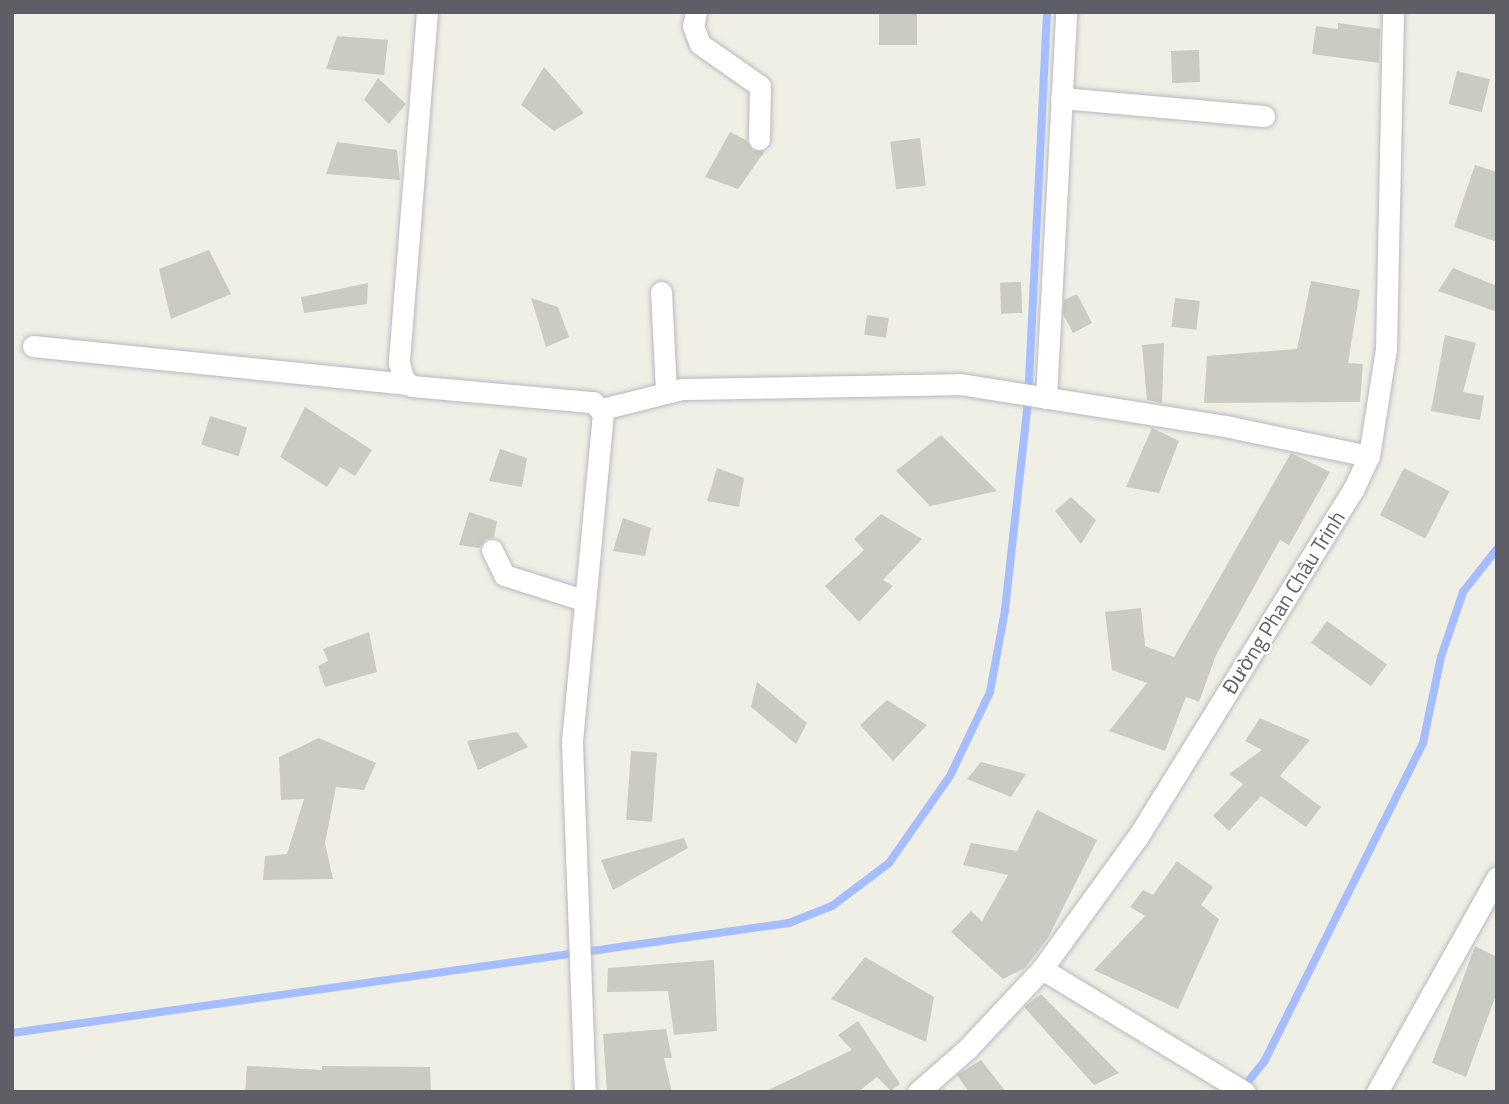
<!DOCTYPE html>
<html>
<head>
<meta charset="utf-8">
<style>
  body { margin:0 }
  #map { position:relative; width:1509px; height:1104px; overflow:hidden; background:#efefe6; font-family:"Titillium Web",sans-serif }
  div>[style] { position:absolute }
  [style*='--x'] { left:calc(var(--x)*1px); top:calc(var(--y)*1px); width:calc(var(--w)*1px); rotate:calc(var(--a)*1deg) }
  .stream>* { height:8px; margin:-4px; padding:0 4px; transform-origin:4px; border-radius:4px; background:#a6beff }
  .building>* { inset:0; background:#cacbc2; transform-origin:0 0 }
  .roads { filter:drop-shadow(0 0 2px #b8b8bf) drop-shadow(0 0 2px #b8b8bf) }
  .street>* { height:21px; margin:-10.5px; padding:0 10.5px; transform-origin:10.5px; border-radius:10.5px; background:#fff }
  span { translate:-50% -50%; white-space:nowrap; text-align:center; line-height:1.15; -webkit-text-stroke:5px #fff; paint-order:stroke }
  .street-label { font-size:21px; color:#5d5e66 }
  .frame { position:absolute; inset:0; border:14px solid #5d5e66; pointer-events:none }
</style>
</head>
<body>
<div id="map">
  <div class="stream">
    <i style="--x:12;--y:1033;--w:785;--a:-8.06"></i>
    <i style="--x:789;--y:923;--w:46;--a:-21.6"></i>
    <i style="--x:832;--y:906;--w:71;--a:-37"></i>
    <i style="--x:889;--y:863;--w:106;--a:-55"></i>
    <i style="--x:950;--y:776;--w:93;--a:-64.5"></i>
    <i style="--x:990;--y:692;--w:83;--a:-79.6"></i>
    <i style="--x:1005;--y:610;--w:210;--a:-83.7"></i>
    <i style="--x:1028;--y:401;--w:389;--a:-87.2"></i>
    <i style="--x:1242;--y:1089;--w:35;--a:-51"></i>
    <i style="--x:1264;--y:1062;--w:356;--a:-63.5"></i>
    <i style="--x:1423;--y:743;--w:88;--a:-78.2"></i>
    <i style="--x:1441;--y:657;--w:69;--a:-71.3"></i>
    <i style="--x:1463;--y:592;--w:55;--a:-51.7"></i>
  </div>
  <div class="building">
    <i style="left:879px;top:12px;width:38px;height:33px"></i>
    <i style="clip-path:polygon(1338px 23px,1380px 29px,1379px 63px,1312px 54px,1316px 26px,1338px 29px)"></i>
    <i style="clip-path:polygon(337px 36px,388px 40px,384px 75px,326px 69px)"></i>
    <i style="left:1199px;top:50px;width:32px;height:28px;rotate:88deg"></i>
    <i style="clip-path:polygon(544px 67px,584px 113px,554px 131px,521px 105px)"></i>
    <i style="left:1457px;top:71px;width:34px;height:34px;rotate:14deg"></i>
    <i style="clip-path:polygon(378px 78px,406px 104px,389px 124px,364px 100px)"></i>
    <i style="clip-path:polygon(730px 132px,746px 140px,753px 151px,765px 151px,738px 189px,705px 177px)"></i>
    <i style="left:920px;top:138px;width:48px;height:30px;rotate:83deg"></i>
    <i style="clip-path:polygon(337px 142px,397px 150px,400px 180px,326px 174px)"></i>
    <i style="clip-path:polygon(1475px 165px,1497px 172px,1497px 242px,1454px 227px)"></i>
    <i style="clip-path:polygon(209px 250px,231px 294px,171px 319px,159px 269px)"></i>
    <i style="clip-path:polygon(1453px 268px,1497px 286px,1497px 312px,1438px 291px)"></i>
    <i style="clip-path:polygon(1311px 281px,1360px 290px,1348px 363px,1363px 364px,1360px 402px,1204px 403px,1207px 356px,1297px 349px)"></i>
    <i style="left:1021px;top:282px;width:31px;height:21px;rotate:88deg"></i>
    <i style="clip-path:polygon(368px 283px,367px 304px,304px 313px,301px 297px)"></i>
    <i style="clip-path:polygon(1077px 294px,1092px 323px,1073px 333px,1063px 314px,1064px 300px)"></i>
    <i style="clip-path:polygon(531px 298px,558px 307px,569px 337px,546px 347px)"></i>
    <i style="left:1175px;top:298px;width:25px;height:29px;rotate:7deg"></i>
    <i style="left:867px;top:315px;width:22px;height:20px;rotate:8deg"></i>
    <i style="clip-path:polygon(1445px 335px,1476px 343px,1463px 392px,1484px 396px,1480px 420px,1431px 411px)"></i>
    <i style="clip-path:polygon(1164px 343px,1162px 403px,1147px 400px,1142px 345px)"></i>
    <i style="clip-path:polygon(305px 407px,372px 450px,355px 476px,340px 467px,327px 487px,280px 457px)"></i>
    <i style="left:210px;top:416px;width:39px;height:30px;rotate:17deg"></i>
    <i style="clip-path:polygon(1152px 428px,1179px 441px,1159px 493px,1126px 487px)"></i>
    <i style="clip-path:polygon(941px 435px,997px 491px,930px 506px,896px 471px)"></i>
    <i style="clip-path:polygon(500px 449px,527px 458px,522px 487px,489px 481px)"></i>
    <i style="clip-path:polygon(1291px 453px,1330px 472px,1289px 545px,1280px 540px,1216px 655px,1199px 702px,1186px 697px,1165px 751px,1109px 731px,1147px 683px,1112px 670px,1105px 612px,1141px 608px,1145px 646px,1174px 657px)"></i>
    <i style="clip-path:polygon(717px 468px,744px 478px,739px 507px,707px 501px)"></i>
    <i style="left:1404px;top:468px;width:51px;height:53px;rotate:27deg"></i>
    <i style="clip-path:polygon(1071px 497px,1096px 520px,1081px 544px,1055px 511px)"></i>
    <i style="clip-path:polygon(469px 512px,497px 521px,494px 537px,486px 539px,479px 548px,459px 545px)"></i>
    <i style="clip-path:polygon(881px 514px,922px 539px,883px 580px,893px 586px,859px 622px,825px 586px,864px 550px,854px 539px)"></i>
    <i style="clip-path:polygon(623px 518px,651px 528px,645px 556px,613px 551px)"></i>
    <i style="left:1327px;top:621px;width:74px;height:27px;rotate:36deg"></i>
    <i style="clip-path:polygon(369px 632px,377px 672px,325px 687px,318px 666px,328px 661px,323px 649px)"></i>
    <i style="clip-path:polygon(757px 682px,807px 723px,796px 744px,751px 707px)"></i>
    <i style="clip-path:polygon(887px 700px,927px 725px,893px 761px,860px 725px)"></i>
    <i style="clip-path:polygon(1260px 718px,1310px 740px,1280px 776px,1321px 807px,1306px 827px,1261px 796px,1229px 831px,1213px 816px,1243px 784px,1229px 774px,1262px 750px,1245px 741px)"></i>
    <i style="clip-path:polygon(517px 732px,528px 747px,478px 770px,467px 741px)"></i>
    <i style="clip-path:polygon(319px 738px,376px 763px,364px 790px,336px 787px,325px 843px,333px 879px,263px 880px,265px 856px,287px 854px,304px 799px,281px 800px,279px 757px)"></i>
    <i style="left:631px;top:751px;width:26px;height:69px;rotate:4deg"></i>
    <i style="clip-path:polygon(981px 762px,1026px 774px,1011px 797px,967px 779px)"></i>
    <i style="clip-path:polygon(1037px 810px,1097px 840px,1048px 938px,1025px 968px,1003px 979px,951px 932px,971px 911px,982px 921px,1008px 875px,963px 865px,971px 843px,1017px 851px)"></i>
    <i style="clip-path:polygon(684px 838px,688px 848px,613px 890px,601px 860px)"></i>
    <i style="clip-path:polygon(1177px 861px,1213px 887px,1201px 905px,1219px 919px,1178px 1009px,1094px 970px,1145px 916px,1130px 907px,1143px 890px,1153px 895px)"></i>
    <i style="clip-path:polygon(1475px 946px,1497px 957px,1497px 992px,1466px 1077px,1432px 1063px)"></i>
    <i style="clip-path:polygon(865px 957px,934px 997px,926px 1042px,831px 999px)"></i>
    <i style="clip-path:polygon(714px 960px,717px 1031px,674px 1035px,668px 991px,607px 992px,608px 968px)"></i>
    <i style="clip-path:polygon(1041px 994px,1119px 1073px,1094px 1085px,1024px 1007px)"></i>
    <i style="clip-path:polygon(858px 1021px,900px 1084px,891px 1091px,877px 1077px,858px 1092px,764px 1092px,852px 1050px,838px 1035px)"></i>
    <i style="clip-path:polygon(666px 1029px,672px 1058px,664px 1058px,672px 1092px,607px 1092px,603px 1034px)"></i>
    <i style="clip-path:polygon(981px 1060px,1006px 1092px,969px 1092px,957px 1075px)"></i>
    <i style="clip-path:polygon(247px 1066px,322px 1070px,322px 1066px,430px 1067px,431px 1092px,245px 1092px)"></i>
  </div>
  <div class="roads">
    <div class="street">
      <i style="--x:427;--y:12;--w:352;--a:94.6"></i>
      <i style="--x:399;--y:363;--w:18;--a:74"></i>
      <i style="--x:404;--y:380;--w:10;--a:37"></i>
      <i style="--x:412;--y:386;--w:182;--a:5.1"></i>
      <i style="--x:593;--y:402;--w:15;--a:48"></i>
      <i style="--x:603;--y:413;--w:331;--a:95.4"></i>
      <i style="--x:572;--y:743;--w:349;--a:87.9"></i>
      <i style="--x:696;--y:12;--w:14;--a:102"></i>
      <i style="--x:693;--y:26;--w:19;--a:69"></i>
      <i style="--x:700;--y:44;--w:73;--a:35"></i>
      <i style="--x:760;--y:86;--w:53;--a:91.1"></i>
      <i style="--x:1061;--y:98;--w:204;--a:5.1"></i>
      <i style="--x:661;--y:292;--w:99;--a:87.1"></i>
      <i style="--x:33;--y:346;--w:376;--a:5.8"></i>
      <i style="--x:1046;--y:398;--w:387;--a:-87"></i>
      <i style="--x:602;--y:409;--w:82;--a:-14"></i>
      <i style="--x:682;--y:389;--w:278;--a:-1"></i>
      <i style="--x:960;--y:384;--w:273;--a:9"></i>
      <i style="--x:1230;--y:427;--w:142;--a:11.8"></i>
      <i style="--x:492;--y:550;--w:28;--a:64"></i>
      <i style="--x:504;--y:575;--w:83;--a:17.6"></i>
      <i style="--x:1042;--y:969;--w:237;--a:31.3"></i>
      <i style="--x:918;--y:1092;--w:67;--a:-41.3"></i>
      <i style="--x:968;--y:1048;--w:108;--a:-46.9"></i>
      <i style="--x:1042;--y:969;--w:162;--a:-54.1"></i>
      <i style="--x:1137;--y:838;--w:410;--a:-58.2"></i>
      <i style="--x:1353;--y:490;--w:38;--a:-65"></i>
      <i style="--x:1369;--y:456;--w:108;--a:-81"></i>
      <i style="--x:1386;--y:349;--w:337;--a:-88.8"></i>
      <i style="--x:1377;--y:1092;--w:246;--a:-60.8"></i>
    </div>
  </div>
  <div class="street-label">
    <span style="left:1283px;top:602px;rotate:-58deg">Đường Phan Châu Trinh</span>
  </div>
  <div class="frame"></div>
</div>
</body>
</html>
